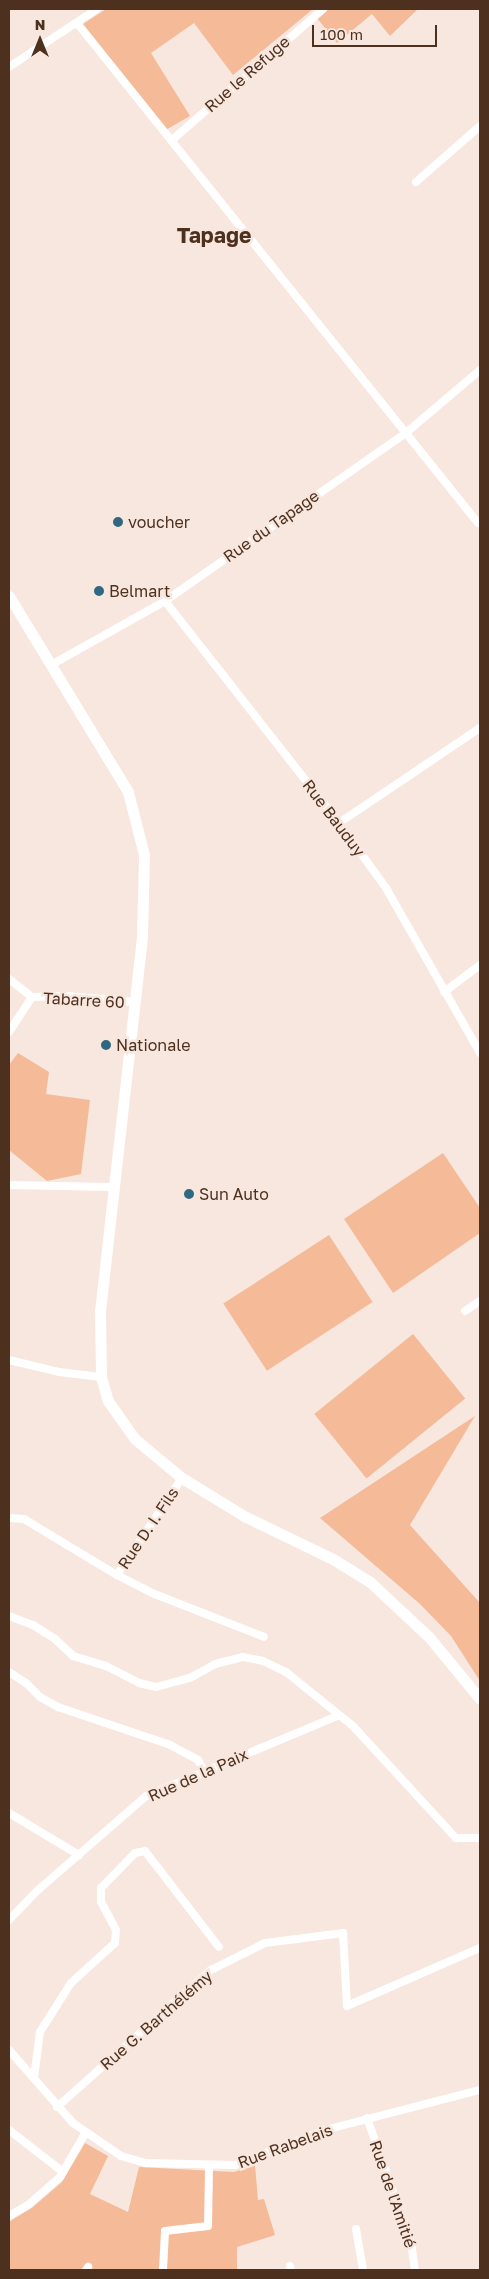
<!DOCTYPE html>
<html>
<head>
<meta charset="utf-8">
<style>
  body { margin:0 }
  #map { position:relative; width:489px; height:2279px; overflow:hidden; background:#f7e7de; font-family:"Golos Text",sans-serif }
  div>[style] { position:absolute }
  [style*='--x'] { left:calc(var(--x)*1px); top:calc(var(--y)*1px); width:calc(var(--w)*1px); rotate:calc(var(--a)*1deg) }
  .green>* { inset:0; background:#f5ba98; transform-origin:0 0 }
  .street>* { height:8px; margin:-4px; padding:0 4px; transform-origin:4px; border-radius:4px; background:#fff }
  .secondary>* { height:11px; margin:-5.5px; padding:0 5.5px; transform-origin:5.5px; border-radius:5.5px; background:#fff }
  .dots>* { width:14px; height:14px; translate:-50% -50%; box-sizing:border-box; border:2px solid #f7e7de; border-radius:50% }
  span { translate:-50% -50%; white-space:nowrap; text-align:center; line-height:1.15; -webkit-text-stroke:5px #f7e7de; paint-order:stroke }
  .street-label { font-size:16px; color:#4e301e }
  .poi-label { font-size:16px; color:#4e301e }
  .left { translate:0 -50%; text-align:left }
  .district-label { font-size:21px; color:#4e301e; font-weight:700 }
  .frame { position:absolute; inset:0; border:10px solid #4e301e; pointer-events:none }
  .north { position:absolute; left:15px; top:15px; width:50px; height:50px; -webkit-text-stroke:4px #f7e7de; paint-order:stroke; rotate:0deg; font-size:14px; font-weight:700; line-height:20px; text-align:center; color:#4e301e }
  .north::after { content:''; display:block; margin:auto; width:18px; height:22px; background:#4e301e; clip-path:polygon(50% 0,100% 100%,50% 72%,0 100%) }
  .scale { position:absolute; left:312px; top:25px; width:125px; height:22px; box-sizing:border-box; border:2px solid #4e301e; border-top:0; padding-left:6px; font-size:15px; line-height:18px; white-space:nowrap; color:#4e301e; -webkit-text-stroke:4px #f7e7de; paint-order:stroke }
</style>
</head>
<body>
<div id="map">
  <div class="green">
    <i style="clip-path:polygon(106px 9px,313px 9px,233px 75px,194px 23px,151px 53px,190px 116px,162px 132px,77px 28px)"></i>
    <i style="clip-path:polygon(328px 9px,418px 9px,390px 36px,372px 14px,337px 43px,317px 18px)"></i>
    <i style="clip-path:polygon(18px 1053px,49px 1072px,46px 1094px,90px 1100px,81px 1174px,47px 1181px,9px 1150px,9px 1065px)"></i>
    <i style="clip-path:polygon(443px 1153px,480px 1208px,480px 1233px,393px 1293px,344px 1219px)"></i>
    <i style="left:329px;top:1235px;width:80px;height:126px;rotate:57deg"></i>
    <i style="left:413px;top:1334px;width:83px;height:127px;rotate:51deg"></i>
    <i style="clip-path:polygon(475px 1416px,410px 1525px,480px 1603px,480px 1681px,451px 1636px,420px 1604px,320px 1518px)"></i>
    <i style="clip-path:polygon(85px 2143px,108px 2156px,90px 2194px,128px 2212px,139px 2167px,234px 2172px,255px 2165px,258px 2200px,264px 2199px,275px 2235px,237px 2247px,237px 2270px,9px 2270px,9px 2222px,33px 2207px,62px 2182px)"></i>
  </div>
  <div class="street">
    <i style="--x:77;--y:23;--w:641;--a:51.27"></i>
    <i style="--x:9;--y:67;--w:105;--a:-33.4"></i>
    <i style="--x:172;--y:140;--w:200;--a:-40.9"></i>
    <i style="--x:416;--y:182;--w:85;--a:-41.2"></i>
    <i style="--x:165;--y:601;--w:282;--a:51.9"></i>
    <i style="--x:339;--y:823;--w:80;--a:54.1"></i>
    <i style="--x:386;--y:888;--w:190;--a:60.3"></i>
    <i style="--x:51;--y:665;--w:131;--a:-29.3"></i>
    <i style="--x:165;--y:601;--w:295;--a:-34.9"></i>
    <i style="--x:407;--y:432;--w:96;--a:-40.3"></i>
    <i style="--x:339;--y:823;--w:170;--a:-34"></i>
    <i style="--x:9;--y:979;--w:29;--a:38"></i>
    <i style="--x:32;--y:997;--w:35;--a:-2"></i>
    <i style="--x:67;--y:996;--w:68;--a:5"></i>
    <i style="--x:444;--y:992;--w:45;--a:-36.9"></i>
    <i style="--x:9;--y:1032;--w:42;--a:-56.7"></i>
    <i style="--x:9;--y:1185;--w:104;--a:1.1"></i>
    <i style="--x:465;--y:1311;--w:18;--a:-34"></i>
    <i style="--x:9;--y:1360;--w:51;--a:13.5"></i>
    <i style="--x:59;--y:1372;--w:42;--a:6.8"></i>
    <i style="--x:9;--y:1518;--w:15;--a:4"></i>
    <i style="--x:24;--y:1519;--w:109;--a:31.1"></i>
    <i style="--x:117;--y:1575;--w:117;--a:-56.2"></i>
    <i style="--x:117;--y:1575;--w:39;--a:27"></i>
    <i style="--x:152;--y:1593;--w:120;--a:21.4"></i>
    <i style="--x:9;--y:1616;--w:26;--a:21"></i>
    <i style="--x:33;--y:1625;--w:26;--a:32"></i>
    <i style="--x:55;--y:1639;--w:25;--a:43"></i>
    <i style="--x:73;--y:1656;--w:34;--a:17"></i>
    <i style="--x:106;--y:1666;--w:37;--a:27"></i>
    <i style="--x:139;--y:1683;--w:17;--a:13"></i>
    <i style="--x:156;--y:1687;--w:35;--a:-15"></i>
    <i style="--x:190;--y:1678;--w:29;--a:-29"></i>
    <i style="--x:215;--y:1664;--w:29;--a:-14"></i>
    <i style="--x:243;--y:1657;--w:20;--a:11"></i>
    <i style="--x:263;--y:1661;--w:25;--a:26"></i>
    <i style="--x:286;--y:1672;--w:85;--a:38.8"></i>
    <i style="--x:352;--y:1725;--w:154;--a:47.4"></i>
    <i style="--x:456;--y:1838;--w:24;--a:0"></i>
    <i style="--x:9;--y:1672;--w:20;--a:33"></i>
    <i style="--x:26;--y:1683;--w:20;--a:45"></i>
    <i style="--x:40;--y:1697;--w:21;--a:29"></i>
    <i style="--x:58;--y:1707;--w:118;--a:18.7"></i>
    <i style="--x:170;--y:1745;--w:32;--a:28"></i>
    <i style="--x:198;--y:1760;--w:14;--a:60"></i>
    <i style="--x:9;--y:1813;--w:82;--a:31"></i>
    <i style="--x:9;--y:1920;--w:42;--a:-46"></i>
    <i style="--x:38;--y:1890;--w:143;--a:-41"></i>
    <i style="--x:146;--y:1796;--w:207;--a:-22.7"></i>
    <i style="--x:9;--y:2050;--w:97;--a:48.8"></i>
    <i style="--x:73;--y:2123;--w:58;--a:34.5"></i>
    <i style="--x:121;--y:2156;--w:26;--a:16"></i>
    <i style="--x:146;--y:2163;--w:89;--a:1.3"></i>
    <i style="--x:235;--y:2165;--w:97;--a:-21.3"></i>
    <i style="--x:325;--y:2130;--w:160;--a:-14.5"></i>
    <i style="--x:34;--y:2078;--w:46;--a:-82.6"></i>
    <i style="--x:40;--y:2032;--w:58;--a:-57.7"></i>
    <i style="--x:71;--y:1983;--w:59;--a:-42.3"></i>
    <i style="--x:115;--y:1943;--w:13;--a:-86"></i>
    <i style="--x:116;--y:1930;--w:32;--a:-118"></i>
    <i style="--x:101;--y:1902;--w:14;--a:-90"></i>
    <i style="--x:101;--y:1888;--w:49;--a:-45.8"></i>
    <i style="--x:135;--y:1853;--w:10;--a:-11"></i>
    <i style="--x:145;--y:1851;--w:121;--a:52.4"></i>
    <i style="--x:57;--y:2107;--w:206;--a:-41.7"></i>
    <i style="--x:211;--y:1970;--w:60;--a:-26.6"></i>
    <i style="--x:265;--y:1943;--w:79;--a:-7.3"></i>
    <i style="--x:343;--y:1933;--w:73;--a:86.9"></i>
    <i style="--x:347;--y:2006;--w:145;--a:-23.6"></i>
    <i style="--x:367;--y:2118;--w:132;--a:70.5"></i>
    <i style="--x:411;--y:2242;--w:28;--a:82"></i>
    <i style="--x:9;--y:2130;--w:68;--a:37.9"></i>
    <i style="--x:9;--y:2216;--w:22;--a:-30"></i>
    <i style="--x:28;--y:2205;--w:43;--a:-41.2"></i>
    <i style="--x:60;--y:2177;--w:52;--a:-60"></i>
    <i style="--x:356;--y:2229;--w:42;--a:80.3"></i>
    <i style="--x:290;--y:2266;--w:4;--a:76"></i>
    <i style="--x:86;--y:2270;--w:4;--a:-56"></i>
    <i style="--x:163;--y:2270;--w:39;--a:-87"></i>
    <i style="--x:165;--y:2231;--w:43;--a:-6.6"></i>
    <i style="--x:208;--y:2226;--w:60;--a:-89"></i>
  </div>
  <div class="secondary">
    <i style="--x:9;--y:596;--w:229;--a:58.7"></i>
    <i style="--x:128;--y:792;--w:65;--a:75.7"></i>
    <i style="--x:144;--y:855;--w:82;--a:91.4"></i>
    <i style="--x:142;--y:937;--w:375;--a:96.4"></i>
    <i style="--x:100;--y:1310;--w:67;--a:89.1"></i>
    <i style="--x:101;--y:1377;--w:25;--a:74"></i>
    <i style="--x:108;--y:1401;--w:47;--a:54.6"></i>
    <i style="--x:135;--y:1439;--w:61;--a:39.7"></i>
    <i style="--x:182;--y:1478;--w:75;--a:31.4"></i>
    <i style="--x:246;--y:1517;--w:97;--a:25.8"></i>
    <i style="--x:333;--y:1559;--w:44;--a:31.9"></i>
    <i style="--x:370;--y:1582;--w:81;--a:43"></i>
    <i style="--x:429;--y:1637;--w:80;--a:50.6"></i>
  </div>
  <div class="dots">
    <i style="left:118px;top:522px;background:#306781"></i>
    <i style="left:99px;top:591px;background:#306781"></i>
    <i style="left:106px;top:1045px;background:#306781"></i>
    <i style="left:189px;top:1194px;background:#306781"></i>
  </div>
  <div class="street-label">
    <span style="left:247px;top:74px;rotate:-41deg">Rue le Refuge</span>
    <span style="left:271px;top:526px;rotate:-35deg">Rue du Tapage</span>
    <span style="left:334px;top:818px;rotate:53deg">Rue Bauduy</span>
    <span style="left:84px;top:1000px;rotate:3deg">Tabarre 60</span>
    <span style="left:148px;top:1528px;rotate:-56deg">Rue D. I. Fils</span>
    <span style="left:198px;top:1775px;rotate:-24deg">Rue de la Paix</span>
    <span style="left:156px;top:2020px;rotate:-41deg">Rue G. Barthélémy</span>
    <span style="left:285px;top:2146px;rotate:-20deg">Rue Rabelais</span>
    <span style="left:393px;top:2194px;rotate:71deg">Rue de l'Amitié</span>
  </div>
  <div class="poi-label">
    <span class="left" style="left:128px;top:522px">voucher</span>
    <span class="left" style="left:109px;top:591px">Belmart</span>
    <span class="left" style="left:116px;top:1045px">Nationale</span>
    <span class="left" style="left:199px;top:1194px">Sun Auto</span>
  </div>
  <div class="district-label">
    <span style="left:214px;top:235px">Tapage</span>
  </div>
  <div class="frame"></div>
  <div class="north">N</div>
  <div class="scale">100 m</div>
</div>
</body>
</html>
